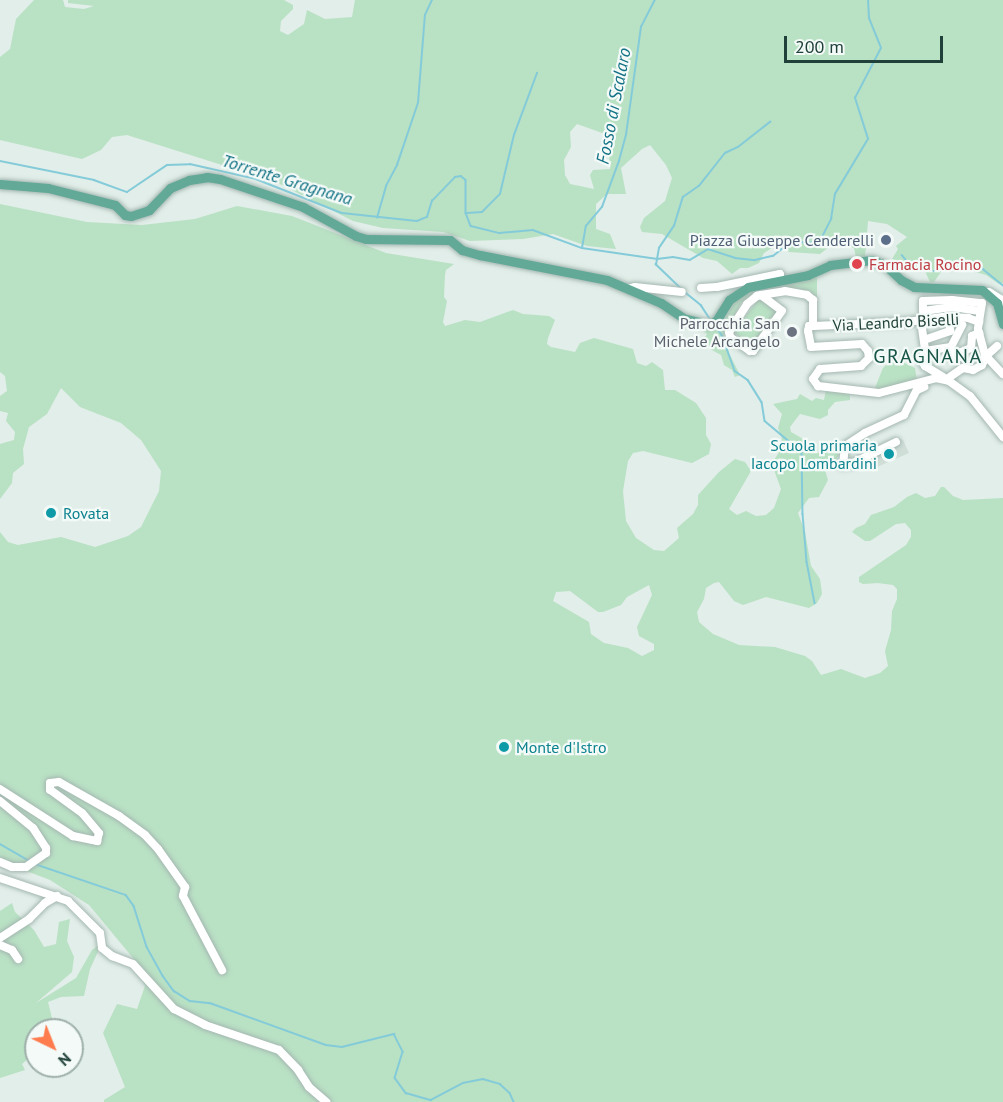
<!DOCTYPE html>
<html>
<head>
<meta charset="utf-8">
<style>
  body { margin:0 }
  #map { position:relative; width:1003px; height:1102px; overflow:hidden; background:#e2eee9; font-family:"PT Sans",sans-serif }
  div>[style] { position:absolute }
  [style*='--x'] { left:calc(var(--x)*1px); top:calc(var(--y)*1px); width:calc(var(--w)*1px); rotate:calc(var(--a)*1deg) }
  .built>* { inset:0; background:#d0ded8 }
  .green>* { inset:0; background:#b9e1c4; transform-origin:0 0 }
  .stream>* { height:1.5px; margin:-0.75px; padding:0 0.75px; transform-origin:0.75px; border-radius:0.75px; background:#84cbd9 }
  .roads { filter:drop-shadow(0 0 2px #a4b7b1) drop-shadow(0 0 2px #a4b7b1) }
  .minor>* { height:8px; margin:-4px; padding:0 4px; transform-origin:4px; border-radius:4px; background:#fff }
  .major>* { height:9px; margin:-4.5px; padding:0 4.5px; transform-origin:4.5px; border-radius:4.5px; background:#62a997 }
  .dots>* { width:16px; height:16px; translate:-50% -50%; box-sizing:border-box; border:3px solid #f3faf7; border-radius:50% }
  span { translate:-50% -50%; white-space:nowrap; text-align:center; line-height:1.15; -webkit-text-stroke:4.5px #f3faf7; paint-order:stroke }
  .service-label { font-size:16px; color:#4e5e75 }
  .right { translate:-100% -50%; text-align:right }
  .health-label { font-size:16px; color:#be3a42 }
  .left { translate:0 -50%; text-align:left }
  .street-label { font-size:16px; color:#204139 }
  .worship-label { font-size:16px; color:#5b616d }
  .culture-label { font-size:16px; color:#0d838f }
  .water-label { font-size:18px; color:#127185; font-style:italic }
  .quarter-label { font-size:20px; color:#195648; letter-spacing:1.5px }
  .north { position:absolute; left:24px; top:1018px; width:60px; height:60px; box-sizing:border-box; background:#f3faf7; border:2px solid #9fb0ab; border-radius:50%; rotate:137deg; font-size:16px; font-weight:700; line-height:24px; text-align:center; color:#204139 }
  .north::after { content:''; display:block; margin:auto; width:21px; height:27px; background:#ff7c4f; clip-path:polygon(50% 0,100% 100%,50% 72%,0 100%) }
  .scale { position:absolute; left:784px; top:36px; width:159px; height:27px; box-sizing:border-box; border:3px solid #204139; border-top:0; padding-left:8px; font-size:18px; line-height:21px; white-space:nowrap; color:#204139; -webkit-text-stroke:4px #f3faf7; paint-order:stroke }
</style>
</head>
<body>
<div id="map">
  <div class="built">
    <i style="clip-path:polygon(897px 438px,903px 440px,909px 453px,877px 467px,854px 460px)"></i>
  </div>
  <div class="green">
    <i style="clip-path:polygon(evenodd,34px 0,63px 0,65px 7px,84px 9px,94px 6px,68px 3px,68px 0,284px 0,293px 5px,293px 9px,281px 21px,280px 31px,288px 35px,304px 24px,307px 10px,325px 19px,352px 17px,355px 0,1003px 0,1003px 283px,999px 284px,986px 275px,972px 271px,951px 268px,943px 269px,934px 282px,930px 282px,924px 269px,905px 267px,892px 259px,898px 249px,896px 246px,907px 237px,887px 224px,868px 221px,865px 257px,856px 258px,854px 248px,834px 243px,820px 254px,789px 252px,775px 246px,764px 253px,759px 263px,748px 268px,740px 268px,732px 274px,717px 261px,703px 258px,662px 234px,642px 232px,640px 227px,644px 218px,665px 201px,672px 178px,666px 165px,650px 145px,642px 149px,621px 168px,626px 194px,607px 194px,596px 204px,596px 229px,610px 234px,616px 249px,587px 246px,553px 234px,523px 239px,470px 241px,443px 232px,383px 228px,353px 221px,276px 182px,127px 135px,112px 137px,101px 150px,82px 159px,0 140px,0 57px,10px 49px,16px 19px,34px 0,577px 124px,608px 135px,610px 169px,593px 170px,590px 175px,594px 189px,570px 184px,565px 175px,564px 160px,571px 147px,570px 132px,577px 124px)"></i>
    <i style="clip-path:polygon(evenodd,0 204px,87px 222px,142px 225px,195px 219px,237px 206px,292px 216px,386px 253px,454px 264px,446px 270px,445px 275px,444px 297px,447px 301px,443px 322px,445px 326px,465px 320px,480px 322px,513px 310px,523px 314px,549px 316px,555px 320px,548px 338px,547px 344px,551px 347px,575px 352px,580px 343px,594px 338px,633px 349px,637px 363px,646px 366px,652px 362px,663px 370px,665px 390px,675px 390px,696px 403px,706px 418px,706px 435px,711px 444px,709px 454px,692px 463px,643px 451px,633px 453px,628px 461px,623px 491px,626px 521px,636px 538px,654px 550px,664px 551px,679px 538px,677px 528px,693px 514px,698px 505px,698px 495px,719px 472px,735px 459px,745px 462px,751px 471px,729px 509px,737px 515px,746px 511px,756px 516px,766px 515px,774px 508px,781px 489px,774px 470px,774px 460px,780px 451px,782px 439px,778px 428px,782px 414px,773px 404px,797px 399px,800px 394px,812px 401px,816px 398px,824px 400px,826px 390px,850px 393px,850px 400px,835px 402px,828px 410px,828px 415px,820px 419px,800px 414px,790px 427px,791px 432px,805px 440px,818px 453px,825px 452px,844px 441px,834px 466px,825px 470px,828px 480px,819px 497px,809px 498px,798px 513px,805px 532px,811px 566px,820px 579px,822px 594px,817px 603px,809px 608px,766px 597px,743px 605px,734px 601px,719px 582px,714px 583px,706px 588px,704px 599px,697px 612px,699px 622px,713px 634px,739px 645px,775px 647px,805px 656px,812px 661px,821px 675px,841px 669px,865px 678px,880px 673px,888px 666px,885px 651px,891px 630px,892px 611px,897px 599px,897px 589px,893px 585px,878px 583px,863px 584px,859px 582px,859px 577px,906px 545px,911px 537px,911px 530px,905px 523px,896px 524px,870px 541px,865px 541px,852px 532px,856px 528px,865px 524px,871px 515px,894px 507px,907px 497px,916px 493px,925px 498px,935px 496px,941px 487px,944px 487px,953px 496px,963px 500px,1003px 498px,1003px 1102px,104px 1102px,104px 1100px,125px 1087px,103px 1033px,117px 1004px,137px 1009px,145px 986px,133px 958px,89px 905px,50px 880px,0 861px,0 532px,8px 542px,18px 545px,61px 537px,95px 547px,128px 536px,141px 527px,159px 491px,161px 471px,141px 440px,121px 423px,80px 407px,61px 388px,47px 414px,29px 427px,23px 449px,24px 464px,13px 473px,12px 483px,0 499px,0 444px,14px 440px,15px 432px,6px 421px,8px 413px,0 411px,0 396px,7px 391px,5px 376px,0 372px,0 204px,649px 585px,652px 595px,637px 627px,639px 636px,654px 644px,654px 650px,642px 656px,628px 648px,604px 643px,591px 634px,589px 622px,553px 601px,556px 592px,570px 591px,598px 612px,603px 612px,621px 605px,627px 597px,649px 585px)"></i>
    <i style="clip-path:polygon(817px 274px,817px 303px,810px 291px,793px 289px,752px 295px,741px 303px,724px 334px,729px 353px,740px 375px,735px 377px,732px 370px,724px 365px,721px 355px,701px 344px,707px 334px,696px 326px,720px 327px,737px 298px,750px 290px)"></i>
    <i style="left:760px;top:297px;width:25px;height:44px;rotate:37deg"></i>
    <i style="clip-path:polygon(900px 361px,915px 368px,917px 380px,874px 390px,883px 368px,887px 364px)"></i>
    <i style="clip-path:polygon(12px 903px,15px 912px,34px 930px,44px 947px,56px 944px,59px 922px,70px 919px,67px 941px,74px 957px,72px 972px,36px 1003px,76px 978px,92px 950px,102px 943px,90px 969px,84px 996px,61px 997px,48px 1002px,55px 1030px,36px 1030px,36px 1052px,22px 1064px,25px 1070px,0 1078px,0 911px)"></i>
  </div>
  <div class="stream">
    <i style="--x:0;--y:161;--w:96;--a:11.4"></i>
    <i style="--x:94;--y:180;--w:35;--a:20"></i>
    <i style="--x:127;--y:192;--w:48;--a:-34"></i>
    <i style="--x:167;--y:165;--w:23;--a:-2"></i>
    <i style="--x:190;--y:164;--w:68;--a:12.8"></i>
    <i style="--x:256;--y:179;--w:92;--a:21.6"></i>
    <i style="--x:342;--y:213;--w:75;--a:6.1"></i>
    <i style="--x:417;--y:221;--w:11;--a:-22"></i>
    <i style="--x:427;--y:217;--w:17;--a:-73"></i>
    <i style="--x:432;--y:201;--w:33;--a:-46"></i>
    <i style="--x:455;--y:177;--w:6;--a:-9"></i>
    <i style="--x:461;--y:176;--w:6;--a:39"></i>
    <i style="--x:466;--y:180;--w:33;--a:90"></i>
    <i style="--x:466;--y:213;--w:14;--a:69"></i>
    <i style="--x:471;--y:226;--w:29;--a:14"></i>
    <i style="--x:499;--y:233;--w:34;--a:-5"></i>
    <i style="--x:533;--y:230;--w:52;--a:20.2"></i>
    <i style="--x:582;--y:248;--w:76;--a:8.3"></i>
    <i style="--x:657;--y:259;--w:16;--a:-7"></i>
    <i style="--x:673;--y:257;--w:17;--a:10"></i>
    <i style="--x:690;--y:260;--w:21;--a:-31"></i>
    <i style="--x:708;--y:249;--w:28;--a:18"></i>
    <i style="--x:735;--y:258;--w:20;--a:6"></i>
    <i style="--x:755;--y:260;--w:18;--a:-13"></i>
    <i style="--x:773;--y:256;--w:16;--a:-38"></i>
    <i style="--x:786;--y:246;--w:13;--a:-18"></i>
    <i style="--x:798;--y:242;--w:62;--a:1.8"></i>
    <i style="--x:467;--y:213;--w:15;--a:-4"></i>
    <i style="--x:482;--y:212;--w:25;--a:-45"></i>
    <i style="--x:500;--y:194;--w:61;--a:-76.7"></i>
    <i style="--x:514;--y:135;--w:66;--a:-69.6"></i>
    <i style="--x:377;--y:218;--w:33;--a:-74"></i>
    <i style="--x:386;--y:186;--w:24;--a:-62"></i>
    <i style="--x:397;--y:165;--w:65;--a:-71.3"></i>
    <i style="--x:418;--y:103;--w:88;--a:-85.5"></i>
    <i style="--x:425;--y:15;--w:17;--a:-65"></i>
    <i style="--x:820;--y:241;--w:25;--a:-63"></i>
    <i style="--x:831;--y:219;--w:25;--a:-81"></i>
    <i style="--x:835;--y:194;--w:64;--a:-59"></i>
    <i style="--x:868;--y:139;--w:43;--a:-107.6"></i>
    <i style="--x:855;--y:98;--w:56;--a:-62.5"></i>
    <i style="--x:881;--y:48;--w:32;--a:-112"></i>
    <i style="--x:869;--y:18;--w:18;--a:-93"></i>
    <i style="--x:582;--y:248;--w:22;--a:-80"></i>
    <i style="--x:586;--y:226;--w:25;--a:-50"></i>
    <i style="--x:602;--y:207;--w:49;--a:-69.7"></i>
    <i style="--x:619;--y:161;--w:27;--a:-75"></i>
    <i style="--x:626;--y:135;--w:109;--a:-82.1"></i>
    <i style="--x:641;--y:27;--w:30;--a:-63"></i>
    <i style="--x:902;--y:255;--w:17;--a:50"></i>
    <i style="--x:913;--y:268;--w:8;--a:23"></i>
    <i style="--x:920;--y:271;--w:16;--a:0"></i>
    <i style="--x:936;--y:271;--w:35;--a:-10"></i>
    <i style="--x:970;--y:265;--w:14;--a:17"></i>
    <i style="--x:983;--y:269;--w:26;--a:39"></i>
    <i style="--x:681;--y:289;--w:35;--a:-136"></i>
    <i style="--x:656;--y:265;--w:17;--a:-80"></i>
    <i style="--x:659;--y:248;--w:27;--a:-56"></i>
    <i style="--x:674;--y:226;--w:30;--a:-73"></i>
    <i style="--x:683;--y:197;--w:19;--a:-35"></i>
    <i style="--x:699;--y:186;--w:42;--a:-51.8"></i>
    <i style="--x:725;--y:153;--w:14;--a:-25"></i>
    <i style="--x:738;--y:147;--w:41;--a:-38"></i>
    <i style="--x:685;--y:292;--w:21;--a:39"></i>
    <i style="--x:701;--y:305;--w:17;--a:57"></i>
    <i style="--x:715;--y:325;--w:12;--a:55"></i>
    <i style="--x:722;--y:335;--w:38;--a:70"></i>
    <i style="--x:735;--y:371;--w:16;--a:35"></i>
    <i style="--x:748;--y:380;--w:26;--a:58"></i>
    <i style="--x:762;--y:402;--w:19;--a:81"></i>
    <i style="--x:765;--y:421;--w:48;--a:40"></i>
    <i style="--x:802;--y:452;--w:62;--a:89.1"></i>
    <i style="--x:803;--y:514;--w:48;--a:85.2"></i>
    <i style="--x:807;--y:562;--w:42;--a:79"></i>
    <i style="--x:0;--y:844;--w:32;--a:30"></i>
    <i style="--x:35;--y:864;--w:96;--a:18.8"></i>
    <i style="--x:126;--y:895;--w:14;--a:54"></i>
    <i style="--x:134;--y:906;--w:43;--a:72.4"></i>
    <i style="--x:147;--y:947;--w:33;--a:61"></i>
    <i style="--x:163;--y:976;--w:19;--a:54"></i>
    <i style="--x:174;--y:991;--w:19;--a:32"></i>
    <i style="--x:190;--y:1001;--w:20;--a:6"></i>
    <i style="--x:210;--y:1003;--w:123;--a:19.9"></i>
    <i style="--x:326;--y:1045;--w:16;--a:7"></i>
    <i style="--x:342;--y:1047;--w:54;--a:-14"></i>
    <i style="--x:394;--y:1034;--w:20;--a:63"></i>
    <i style="--x:403;--y:1052;--w:27;--a:107"></i>
    <i style="--x:395;--y:1078;--w:19;--a:54"></i>
    <i style="--x:406;--y:1093;--w:26;--a:16"></i>
    <i style="--x:431;--y:1100;--w:36;--a:-28"></i>
    <i style="--x:463;--y:1083;--w:20;--a:-11"></i>
    <i style="--x:483;--y:1079;--w:18;--a:16"></i>
    <i style="--x:500;--y:1084;--w:13;--a:42"></i>
    <i style="--x:510;--y:1093;--w:10;--a:66"></i>
  </div>
  <div class="roads">
    <div class="minor">
      <i style="--x:701;--y:288;--w:16;--a:-4"></i>
      <i style="--x:717;--y:287;--w:64;--a:-11.7"></i>
      <i style="--x:780;--y:274;--w:17;--a:159"></i>
      <i style="--x:764;--y:280;--w:3;--a:108"></i>
      <i style="--x:627;--y:289;--w:8;--a:-14"></i>
      <i style="--x:635;--y:287;--w:47;--a:6.1"></i>
      <i style="--x:989;--y:292;--w:13;--a:32"></i>
      <i style="--x:1000;--y:299;--w:9;--a:69"></i>
      <i style="--x:761;--y:295;--w:26;--a:37"></i>
      <i style="--x:782;--y:311;--w:49;--a:125.9"></i>
      <i style="--x:753;--y:351;--w:3;--a:180"></i>
      <i style="--x:750;--y:351;--w:24;--a:-145"></i>
      <i style="--x:730;--y:337;--w:5;--a:-101"></i>
      <i style="--x:729;--y:332;--w:33;--a:-57"></i>
      <i style="--x:747;--y:304;--w:13;--a:-39"></i>
      <i style="--x:757;--y:296;--w:4;--a:-14"></i>
      <i style="--x:761;--y:295;--w:24;--a:-9"></i>
      <i style="--x:785;--y:291;--w:22;--a:10"></i>
      <i style="--x:807;--y:295;--w:8;--a:40"></i>
      <i style="--x:813;--y:300;--w:26;--a:90"></i>
      <i style="--x:980;--y:311;--w:28;--a:-172"></i>
      <i style="--x:952;--y:307;--w:29;--a:172"></i>
      <i style="--x:923;--y:311;--w:10;--a:-90"></i>
      <i style="--x:923;--y:301;--w:29;--a:-2"></i>
      <i style="--x:952;--y:300;--w:30;--a:6"></i>
      <i style="--x:982;--y:303;--w:26;--a:99"></i>
      <i style="--x:978;--y:329;--w:27;--a:75"></i>
      <i style="--x:985;--y:355;--w:26;--a:47"></i>
      <i style="--x:921;--y:321;--w:30;--a:82"></i>
      <i style="--x:925;--y:351;--w:9;--a:117"></i>
      <i style="--x:921;--y:359;--w:8;--a:60"></i>
      <i style="--x:925;--y:366;--w:21;--a:31"></i>
      <i style="--x:813;--y:326;--w:4;--a:180"></i>
      <i style="--x:809;--y:326;--w:5;--a:101"></i>
      <i style="--x:808;--y:331;--w:16;--a:79"></i>
      <i style="--x:811;--y:347;--w:51;--a:-3.4"></i>
      <i style="--x:862;--y:344;--w:9;--a:49"></i>
      <i style="--x:868;--y:351;--w:7;--a:82"></i>
      <i style="--x:869;--y:358;--w:11;--a:135"></i>
      <i style="--x:861;--y:366;--w:41;--a:175.8"></i>
      <i style="--x:820;--y:369;--w:12;--a:125"></i>
      <i style="--x:813;--y:379;--w:9;--a:54"></i>
      <i style="--x:818;--y:386;--w:61;--a:6.5"></i>
      <i style="--x:879;--y:393;--w:59;--a:-14.7"></i>
      <i style="--x:936;--y:378;--w:13;--a:13"></i>
      <i style="--x:949;--y:381;--w:26;--a:36"></i>
      <i style="--x:970;--y:396;--w:53;--a:51.2"></i>
      <i style="--x:813;--y:326;--w:94;--a:-2.4"></i>
      <i style="--x:907;--y:322;--w:36;--a:-8"></i>
      <i style="--x:943;--y:317;--w:25;--a:2"></i>
      <i style="--x:968;--y:318;--w:12;--a:20"></i>
      <i style="--x:924;--y:340;--w:28;--a:-19"></i>
      <i style="--x:950;--y:331;--w:13;--a:-94"></i>
      <i style="--x:951;--y:347;--w:8;--a:97"></i>
      <i style="--x:950;--y:355;--w:9;--a:13"></i>
      <i style="--x:959;--y:357;--w:4;--a:-90"></i>
      <i style="--x:959;--y:353;--w:13;--a:-23"></i>
      <i style="--x:971;--y:348;--w:12;--a:-85"></i>
      <i style="--x:972;--y:336;--w:8;--a:-23"></i>
      <i style="--x:951;--y:347;--w:25;--a:-63"></i>
      <i style="--x:925;--y:351;--w:26;--a:-9"></i>
      <i style="--x:947;--y:379;--w:19;--a:-35"></i>
      <i style="--x:963;--y:368;--w:10;--a:11"></i>
      <i style="--x:973;--y:370;--w:10;--a:-29"></i>
      <i style="--x:982;--y:365;--w:10;--a:-66"></i>
      <i style="--x:986;--y:356;--w:15;--a:-42"></i>
      <i style="--x:896;--y:442;--w:48;--a:154"></i>
      <i style="--x:853;--y:463;--w:10;--a:169"></i>
      <i style="--x:843;--y:465;--w:19;--a:-84"></i>
      <i style="--x:845;--y:446;--w:24;--a:-33"></i>
      <i style="--x:865;--y:433;--w:43;--a:-24.8"></i>
      <i style="--x:904;--y:415;--w:28;--a:-63"></i>
      <i style="--x:917;--y:390;--w:8;--a:-23"></i>
      <i style="--x:0;--y:789;--w:87;--a:32.8"></i>
      <i style="--x:73;--y:836;--w:25;--a:12"></i>
      <i style="--x:97;--y:841;--w:8;--a:-76"></i>
      <i style="--x:99;--y:833;--w:26;--a:-130"></i>
      <i style="--x:82;--y:813;--w:39;--a:-144"></i>
      <i style="--x:50;--y:790;--w:7;--a:-90"></i>
      <i style="--x:50;--y:783;--w:9;--a:-6"></i>
      <i style="--x:59;--y:782;--w:69;--a:29.5"></i>
      <i style="--x:119;--y:816;--w:32;--a:36"></i>
      <i style="--x:145;--y:835;--w:19;--a:47"></i>
      <i style="--x:158;--y:849;--w:47;--a:54.6"></i>
      <i style="--x:185;--y:887;--w:9;--a:103"></i>
      <i style="--x:183;--y:896;--w:84;--a:62.2"></i>
      <i style="--x:0;--y:801;--w:43;--a:39.3"></i>
      <i style="--x:33;--y:828;--w:24;--a:57"></i>
      <i style="--x:46;--y:848;--w:5;--a:90"></i>
      <i style="--x:46;--y:853;--w:24;--a:145"></i>
      <i style="--x:26;--y:867;--w:14;--a:180"></i>
      <i style="--x:12;--y:867;--w:13;--a:-157"></i>
      <i style="--x:0;--y:878;--w:72;--a:18.7"></i>
      <i style="--x:68;--y:901;--w:45;--a:45"></i>
      <i style="--x:100;--y:933;--w:15;--a:82"></i>
      <i style="--x:102;--y:948;--w:13;--a:39"></i>
      <i style="--x:112;--y:956;--w:22;--a:21"></i>
      <i style="--x:133;--y:964;--w:61;--a:47.7"></i>
      <i style="--x:174;--y:1009;--w:35;--a:27"></i>
      <i style="--x:205;--y:1025;--w:78;--a:18.7"></i>
      <i style="--x:279;--y:1050;--w:28;--a:46"></i>
      <i style="--x:298;--y:1070;--w:20;--a:57"></i>
      <i style="--x:309;--y:1087;--w:23;--a:41"></i>
      <i style="--x:0;--y:938;--w:35;--a:-33"></i>
      <i style="--x:29;--y:919;--w:23;--a:-45"></i>
      <i style="--x:45;--y:903;--w:14;--a:-30"></i>
      <i style="--x:0;--y:945;--w:13;--a:23"></i>
      <i style="--x:12;--y:950;--w:11;--a:56"></i>
    </div>
    <div class="major">
      <i style="--x:0;--y:184;--w:48;--a:4.8"></i>
      <i style="--x:48;--y:188;--w:69;--a:14.2"></i>
      <i style="--x:115;--y:205;--w:14;--a:45"></i>
      <i style="--x:125;--y:215;--w:6;--a:9"></i>
      <i style="--x:131;--y:216;--w:19;--a:-18"></i>
      <i style="--x:149;--y:210;--w:30;--a:-46"></i>
      <i style="--x:170;--y:188;--w:21;--a:-23"></i>
      <i style="--x:189;--y:180;--w:18;--a:-9"></i>
      <i style="--x:207;--y:177;--w:13;--a:9"></i>
      <i style="--x:220;--y:179;--w:88;--a:18.6"></i>
      <i style="--x:303;--y:207;--w:60;--a:28.7"></i>
      <i style="--x:356;--y:236;--w:10;--a:17"></i>
      <i style="--x:366;--y:239;--w:84;--a:0.7"></i>
      <i style="--x:450;--y:240;--w:16;--a:40"></i>
      <i style="--x:462;--y:250;--w:19;--a:16"></i>
      <i style="--x:480;--y:255;--w:129;--a:11.1"></i>
      <i style="--x:607;--y:280;--w:59;--a:23.1"></i>
      <i style="--x:661;--y:303;--w:27;--a:34"></i>
      <i style="--x:683;--y:318;--w:25;--a:14"></i>
      <i style="--x:707;--y:324;--w:9;--a:-18"></i>
      <i style="--x:716;--y:321;--w:25;--a:-58"></i>
      <i style="--x:729;--y:300;--w:23;--a:-34"></i>
      <i style="--x:748;--y:287;--w:61;--a:-11.3"></i>
      <i style="--x:808;--y:275;--w:24;--a:-24"></i>
      <i style="--x:830;--y:265;--w:42;--a:-6.8"></i>
      <i style="--x:872;--y:260;--w:14;--a:21"></i>
      <i style="--x:885;--y:265;--w:22;--a:43"></i>
      <i style="--x:901;--y:280;--w:15;--a:28"></i>
      <i style="--x:914;--y:287;--w:68;--a:2.5"></i>
      <i style="--x:982;--y:290;--w:20;--a:41"></i>
      <i style="--x:997;--y:303;--w:22;--a:74"></i>
    </div>
  </div>
  <div class="dots">
    <i style="left:886px;top:240px;background:#5c6f8a"></i>
    <i style="left:857px;top:264px;background:#e0444e"></i>
    <i style="left:792px;top:332px;background:#6b7280"></i>
    <i style="left:889px;top:454px;background:#0f9aa8"></i>
    <i style="left:51px;top:513px;background:#0f9aa8"></i>
    <i style="left:504px;top:747px;background:#0f9aa8"></i>
  </div>
  <div class="service-label">
    <span class="right" style="left:874px;top:240px">Piazza Giuseppe Cenderelli</span>
  </div>
  <div class="health-label">
    <span class="left" style="left:869px;top:264px">Farmacia Rocino</span>
  </div>
  <div class="street-label">
    <span style="left:896px;top:322px;rotate:-3deg">Via Leandro Biselli</span>
  </div>
  <div class="worship-label">
    <span class="right" style="left:780px;top:332px">Parrocchia San<br>Michele Arcangelo</span>
  </div>
  <div class="culture-label">
    <span class="right" style="left:877px;top:454px">Scuola primaria<br>Iacopo Lombardini</span>
    <span class="left" style="left:63px;top:513px">Rovata</span>
    <span class="left" style="left:516px;top:747px">Monte d'Istro</span>
  </div>
  <div class="water-label">
    <span style="left:614px;top:106px;rotate:-79deg">Fosso di Scalaro</span>
    <span style="left:287px;top:180px;rotate:17deg">Torrente Gragnana</span>
  </div>
  <div class="quarter-label">
    <span style="left:928px;top:356px">GRAGNANA</span>
  </div>
  <div class="north">N</div>
  <div class="scale">200 m</div>
</div>
</body>
</html>
